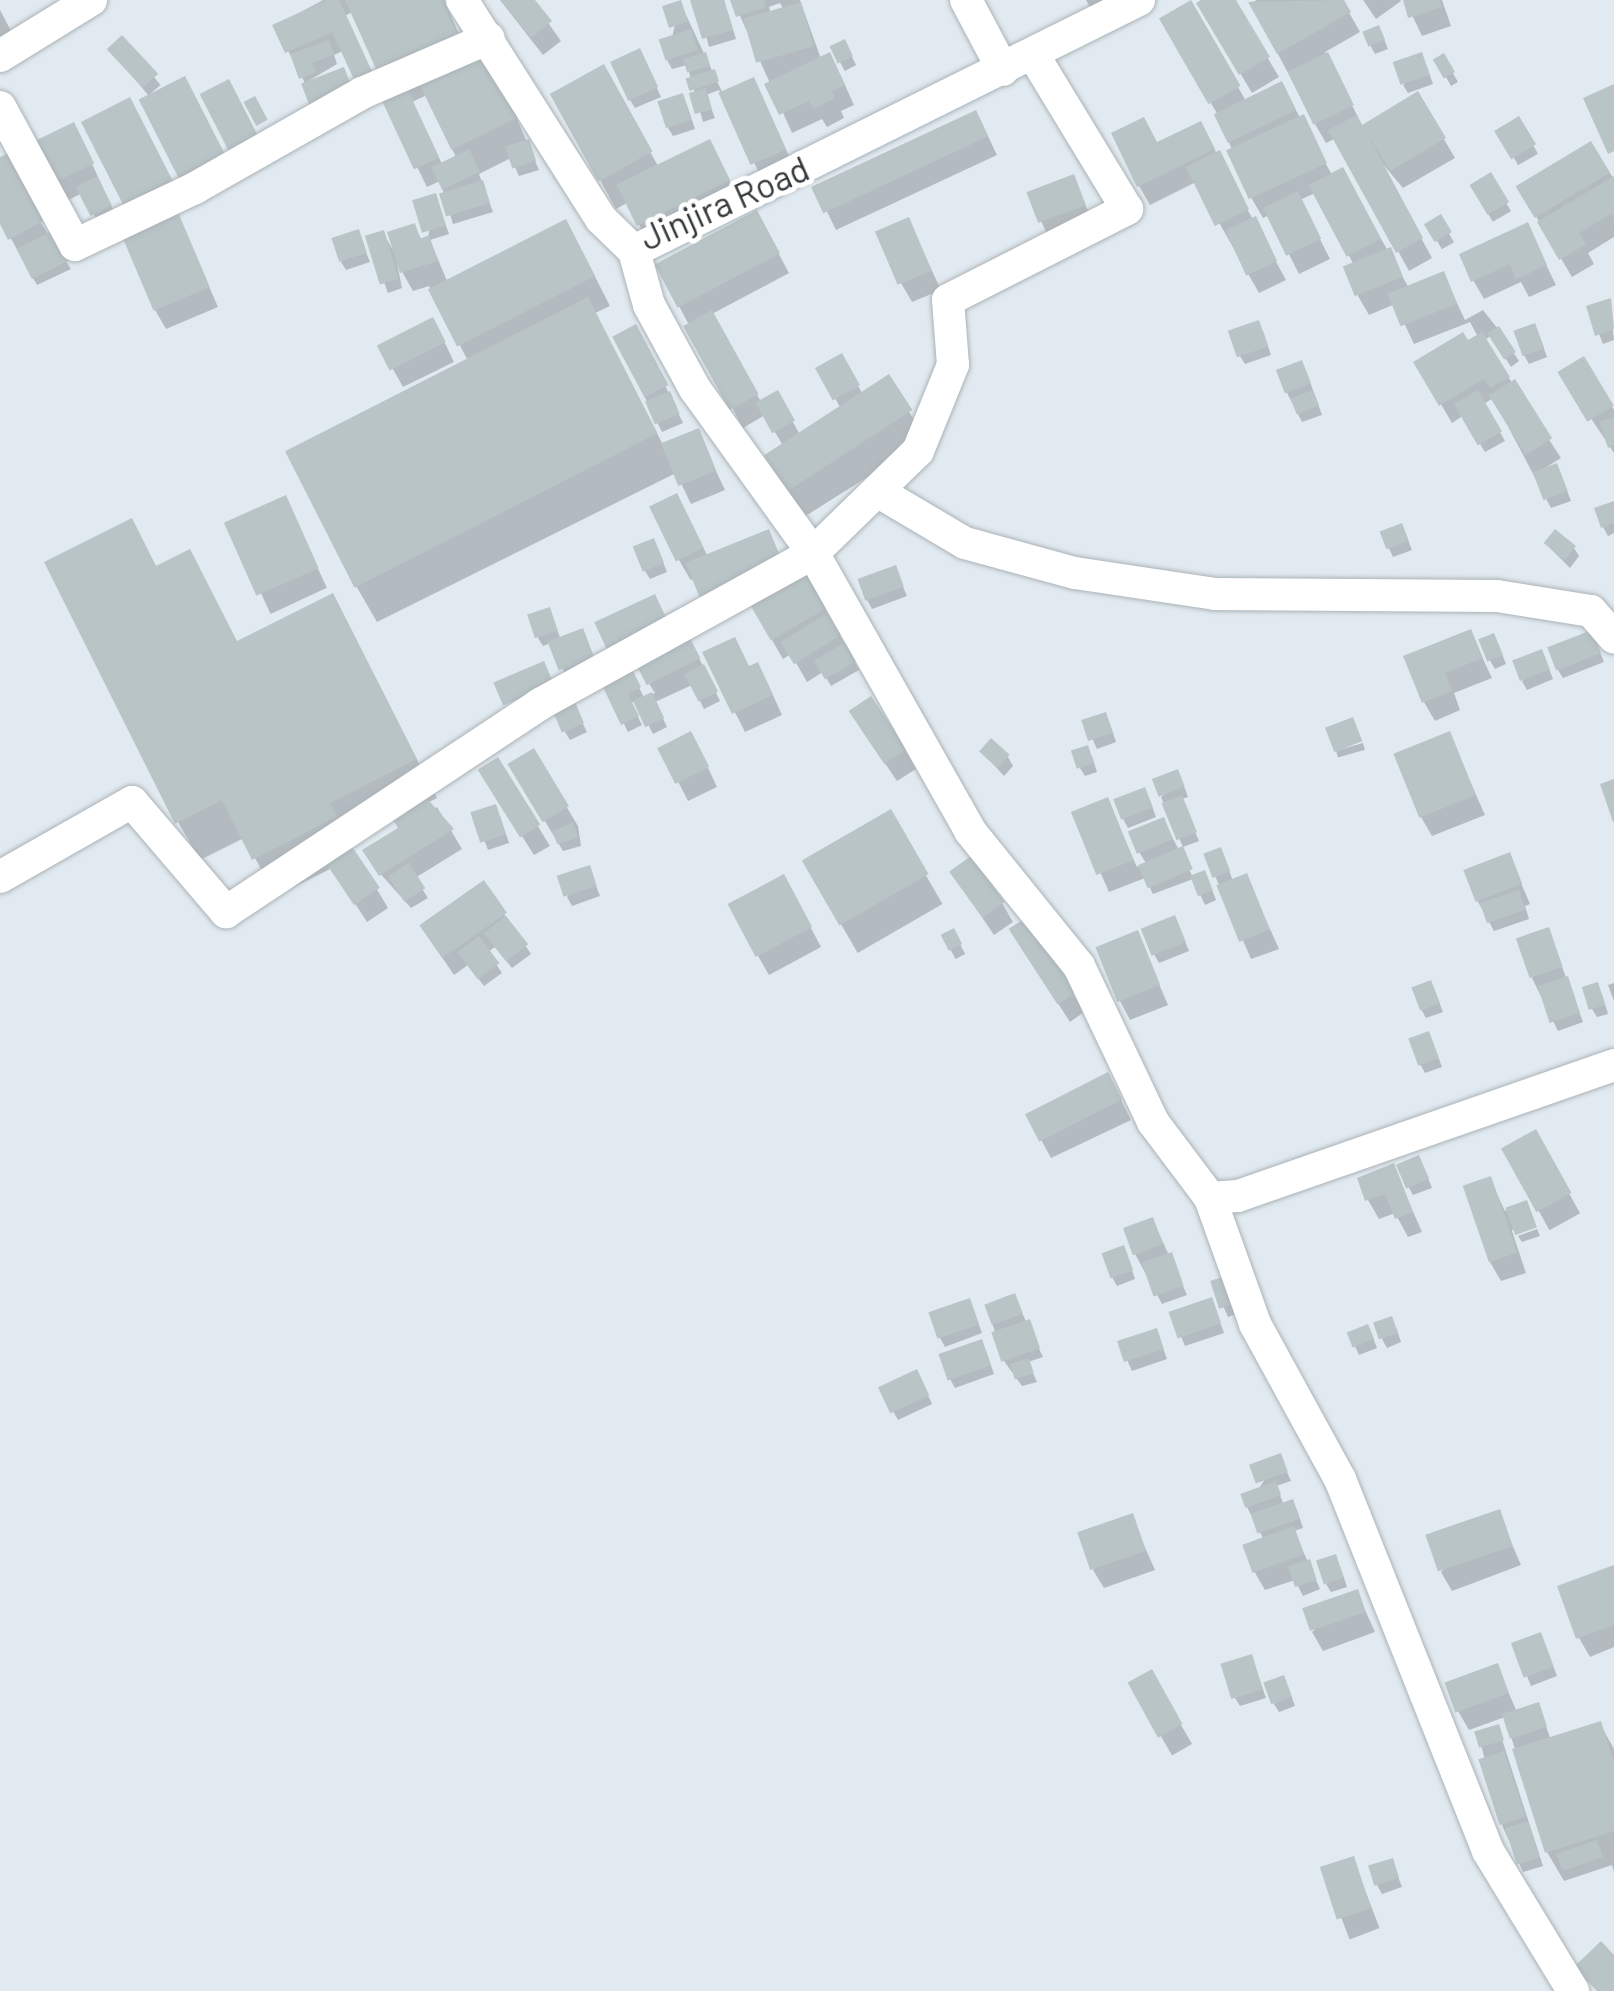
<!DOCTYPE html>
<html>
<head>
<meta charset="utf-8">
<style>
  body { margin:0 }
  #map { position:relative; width:1614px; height:1991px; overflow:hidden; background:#e1eaf0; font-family:Barlow,sans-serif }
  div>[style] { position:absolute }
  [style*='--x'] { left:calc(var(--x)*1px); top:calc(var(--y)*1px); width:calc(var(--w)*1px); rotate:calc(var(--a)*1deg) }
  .shadow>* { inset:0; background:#0003; transform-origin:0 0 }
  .building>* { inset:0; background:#b9c4c7; transform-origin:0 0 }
  .roads { filter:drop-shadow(0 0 2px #abb3b8) drop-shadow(0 0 2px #abb3b8) }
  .minor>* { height:32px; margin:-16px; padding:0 16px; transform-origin:16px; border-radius:16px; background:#fff }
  span { translate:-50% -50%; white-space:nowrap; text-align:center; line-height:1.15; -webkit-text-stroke:10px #fff; paint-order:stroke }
  .street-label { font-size:35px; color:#333739 }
</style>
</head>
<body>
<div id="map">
  <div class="shadow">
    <i style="clip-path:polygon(evenodd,323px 0,444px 0,470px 59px,501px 82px,539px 170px,519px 176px,511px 158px,479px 174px,493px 212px,453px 224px,440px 181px,427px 187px,383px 98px,343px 51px,334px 55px,337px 64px,305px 83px,275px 26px,323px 0,353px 12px,392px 93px,383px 97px,346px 15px,353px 12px,323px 0,427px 95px,456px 157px,442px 164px,412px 102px,427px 95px)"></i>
    <i style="clip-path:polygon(500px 0,532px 0,561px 41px,543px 55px)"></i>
    <i style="clip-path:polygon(697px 0,724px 0,736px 39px,709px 47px)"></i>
    <i style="clip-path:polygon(evenodd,733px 0,800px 0,821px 59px,840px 74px,854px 105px,841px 111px,844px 118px,827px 127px,822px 119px,792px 133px,733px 0,780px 3px,784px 10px,771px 14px,769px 7px,780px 3px)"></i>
    <i style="clip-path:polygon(1086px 0,1112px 0,1093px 12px)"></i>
    <i style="clip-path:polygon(1206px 0,1233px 0,1279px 77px,1252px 93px,1199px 4px)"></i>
    <i style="clip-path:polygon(1257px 0,1342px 0,1360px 32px,1325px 52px,1363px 127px,1418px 95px,1455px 158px,1403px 188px,1377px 157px,1432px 258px,1409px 271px,1336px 138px,1326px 143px,1315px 124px,1251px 3px)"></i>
    <i style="clip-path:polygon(1363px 0,1400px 0,1401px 1px,1376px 19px)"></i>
    <i style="clip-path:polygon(1405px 0,1442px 0,1451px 26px,1422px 36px)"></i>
    <i style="clip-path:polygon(680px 2px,723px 94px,763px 100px,795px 169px,764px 183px,719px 90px,706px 95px,715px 118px,703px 122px,687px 65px,672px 69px,667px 60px)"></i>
    <i style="clip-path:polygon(1190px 4px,1246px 101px,1292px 103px,1332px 175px,1342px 170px,1409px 288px,1443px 274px,1465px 320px,1483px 310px,1498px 329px,1519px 361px,1511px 367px,1491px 336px,1484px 340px,1561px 458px,1545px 468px,1561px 475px,1571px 501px,1551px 508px,1493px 398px,1484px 404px,1505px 441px,1485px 452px,1463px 416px,1452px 423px,1417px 363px,1478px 337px,1470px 322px,1414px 344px,1395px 304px,1369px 315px,1358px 296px,1354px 265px,1315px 193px,1300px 200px,1330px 259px,1299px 274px,1269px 215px,1263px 218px,1252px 199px,1218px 115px,1162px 20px)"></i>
    <i style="clip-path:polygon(0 10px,20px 48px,0 59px)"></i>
    <i style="clip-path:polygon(1383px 36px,1388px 49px,1375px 54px,1370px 45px)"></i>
    <i style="left:122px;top:39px;width:60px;height:16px;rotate:50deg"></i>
    <i style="left:844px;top:42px;width:26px;height:13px;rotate:62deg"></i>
    <i style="left:1443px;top:56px;width:30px;height:8px;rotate:60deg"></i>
    <i style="clip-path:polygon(644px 60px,661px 97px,635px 108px,630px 100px)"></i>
    <i style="clip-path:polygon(1426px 64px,1433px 84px,1408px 93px,1403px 85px)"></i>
    <i style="clip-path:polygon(553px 94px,619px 96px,658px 166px,720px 161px,739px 200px,649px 243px,627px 203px,616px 209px)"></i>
    <i style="clip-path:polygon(687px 105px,695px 129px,673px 136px,668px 128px)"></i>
    <i style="left:1518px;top:119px;width:40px;height:23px;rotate:60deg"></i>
    <i style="clip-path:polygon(986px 132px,997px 155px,836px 230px,815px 187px)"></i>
    <i style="clip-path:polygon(1211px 143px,1286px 280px,1259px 293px,1196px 182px,1150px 205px,1139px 186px,1157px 145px)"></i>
    <i style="clip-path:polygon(83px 144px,115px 214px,98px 222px,82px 193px,61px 204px,50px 185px)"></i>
    <i style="clip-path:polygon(1590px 144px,1614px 179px,1614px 237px,1588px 253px,1594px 264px,1572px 277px,1518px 186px)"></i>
    <i style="clip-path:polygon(0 160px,71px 269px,37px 285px,0 219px)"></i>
    <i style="left:1490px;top:175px;width:42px;height:21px;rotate:60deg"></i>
    <i style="left:1073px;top:177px;width:52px;height:47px;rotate:66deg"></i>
    <i style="clip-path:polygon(435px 196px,449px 234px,430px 240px,447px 281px,582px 251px,610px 306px,595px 313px,663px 445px,697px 431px,725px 490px,691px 504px,676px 473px,377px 622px,355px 584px,468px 361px,429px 286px,413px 291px,397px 263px,402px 288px,388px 293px,368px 237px,383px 233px,393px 250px,414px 226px,422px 240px,428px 238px)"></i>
    <i style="clip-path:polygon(177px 213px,218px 307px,166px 329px,155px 310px)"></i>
    <i style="left:1440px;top:218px;width:28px;height:14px;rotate:60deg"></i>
    <i style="clip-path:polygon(908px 220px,941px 290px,912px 302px,901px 283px)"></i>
    <i style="clip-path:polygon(1527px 226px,1556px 285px,1529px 297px,1521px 282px,1484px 299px,1473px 280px)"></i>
    <i style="clip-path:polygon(358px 232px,370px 262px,346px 270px,341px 262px)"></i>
    <i style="clip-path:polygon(767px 232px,789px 273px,712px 314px,761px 402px,777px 393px,799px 433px,840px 407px,819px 369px,842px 357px,862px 393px,888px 377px,926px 440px,804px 517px,783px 482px,782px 444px,765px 415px,743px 428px,679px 306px)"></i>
    <i style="clip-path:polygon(1609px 301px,1614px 340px,1603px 344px,1589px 308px)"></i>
    <i style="clip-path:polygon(1263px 331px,1271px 355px,1245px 364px,1240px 356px)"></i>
    <i style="clip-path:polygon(1539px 335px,1547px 357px,1529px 364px,1524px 355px)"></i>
    <i style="clip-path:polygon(615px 337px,646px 346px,683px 423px,662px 432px)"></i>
    <i style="clip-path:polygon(443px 339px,454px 362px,403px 387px,380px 346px)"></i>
    <i style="clip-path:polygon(1583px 360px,1614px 410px,1614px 453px,1561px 373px)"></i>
    <i style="clip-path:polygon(1306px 371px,1322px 415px,1302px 422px,1286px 391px)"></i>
    <i style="left:285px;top:498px;width:99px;height:62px;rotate:65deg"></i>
    <i style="clip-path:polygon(1614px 504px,1614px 533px,1608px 536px,1603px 527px)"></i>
    <i style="clip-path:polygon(687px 515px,708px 557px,768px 532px,789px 577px,803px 569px,859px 670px,831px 686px,823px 672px,807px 682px,791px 654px,783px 659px,749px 600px,690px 579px,679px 560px)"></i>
    <i style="clip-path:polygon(131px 521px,157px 568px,238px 644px,332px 596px,437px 798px,425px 804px,429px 812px,437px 807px,462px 849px,415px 878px,428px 898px,411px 908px,377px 870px,401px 829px,395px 819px,349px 842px,388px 908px,367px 922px,332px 868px,276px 896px,244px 838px,200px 860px,178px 822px)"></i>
    <i style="clip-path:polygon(1382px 533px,1406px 535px,1412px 550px,1393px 557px)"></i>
    <i style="clip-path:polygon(1546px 544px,1574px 548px,1579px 556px,1570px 568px)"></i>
    <i style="clip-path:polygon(658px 550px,667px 572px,650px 579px,645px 571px)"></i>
    <i style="clip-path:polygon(895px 568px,907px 596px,872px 609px,867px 600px)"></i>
    <i style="clip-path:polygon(665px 617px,698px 656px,720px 701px,704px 709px,692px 685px,655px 702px,667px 727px,653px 734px,636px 701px,631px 703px,642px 725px,628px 732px,605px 685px,636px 681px,644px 698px,655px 693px,648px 682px)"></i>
    <i style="clip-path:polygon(553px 619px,561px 640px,597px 666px,567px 678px,551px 643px,543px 646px,538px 638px)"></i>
    <i style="clip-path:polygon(1470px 632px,1492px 678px,1454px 693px,1460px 710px,1435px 721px,1424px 702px)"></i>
    <i style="clip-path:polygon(1596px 642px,1604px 662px,1563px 678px,1558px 670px)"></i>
    <i style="clip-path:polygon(1498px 644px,1506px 664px,1495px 669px,1488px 657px)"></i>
    <i style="clip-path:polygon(705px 653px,749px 669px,768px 684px,782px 715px,745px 732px)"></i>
    <i style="clip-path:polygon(1546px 661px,1553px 679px,1527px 690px,1522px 681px)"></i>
    <i style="clip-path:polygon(578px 714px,587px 732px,570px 740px,565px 732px)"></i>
    <i style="clip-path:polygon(1085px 722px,1110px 724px,1116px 742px,1097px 749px)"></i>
    <i style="clip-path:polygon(863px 731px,905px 750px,916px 769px,897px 781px)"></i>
    <i style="clip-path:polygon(1449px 734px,1485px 815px,1432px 836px,1421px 817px)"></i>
    <i style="left:1363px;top:743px;width:7px;height:28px;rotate:74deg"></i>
    <i style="clip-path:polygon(661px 748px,701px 753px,717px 787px,688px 801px)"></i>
    <i style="clip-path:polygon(533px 751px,578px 826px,581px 846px,563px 851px,511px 765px)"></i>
    <i style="clip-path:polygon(981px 751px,1008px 757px,1013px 766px,1004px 776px)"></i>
    <i style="clip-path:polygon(1092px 756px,1097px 772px,1085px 776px,1080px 768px)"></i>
    <i style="clip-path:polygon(497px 760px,550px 846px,534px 855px,492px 789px)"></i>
    <i style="clip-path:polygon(1182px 781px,1188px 797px,1181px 799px,1199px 841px,1183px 847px,1161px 797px)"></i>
    <i style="clip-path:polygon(1149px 798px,1156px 817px,1128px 828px,1123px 819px)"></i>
    <i style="clip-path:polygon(1107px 800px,1137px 867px,1146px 863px,1139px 852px,1168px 829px,1195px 881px,1209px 882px,1216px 900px,1205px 905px,1193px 879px,1153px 894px,1145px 878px,1109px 892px,1074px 813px)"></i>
    <i style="left:890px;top:813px;width:105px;height:98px;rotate:60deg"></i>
    <i style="clip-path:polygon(474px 814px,500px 816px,509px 843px,488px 850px)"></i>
    <i style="clip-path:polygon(1206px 855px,1224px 858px,1233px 881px,1246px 876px,1279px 949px,1251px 959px)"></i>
    <i style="clip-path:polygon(1509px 855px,1530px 904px,1525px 906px,1529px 919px,1494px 931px,1477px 900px)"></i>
    <i style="clip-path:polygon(589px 868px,600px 896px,572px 906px,567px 897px)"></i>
    <i style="clip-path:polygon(952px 873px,1002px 903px,1013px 922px,994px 935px)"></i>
    <i style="clip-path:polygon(794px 896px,821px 947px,769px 975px,758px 956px)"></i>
    <i style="clip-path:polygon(504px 914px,531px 954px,512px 968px,495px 947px,488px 952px,502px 973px,484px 986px,468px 965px,454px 975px,433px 944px)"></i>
    <i style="clip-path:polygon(1179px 927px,1189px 951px,1159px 963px,1154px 954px)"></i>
    <i style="clip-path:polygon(1548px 930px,1583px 1022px,1558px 1031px,1532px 978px)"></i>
    <i style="left:953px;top:931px;width:26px;height:11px;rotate:62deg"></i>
    <i style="clip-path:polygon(1137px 933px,1168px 1005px,1130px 1020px,1120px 1001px)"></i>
    <i style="clip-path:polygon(1023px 949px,1073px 994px,1084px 1012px,1070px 1022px)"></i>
    <i style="clip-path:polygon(1614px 983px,1614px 1001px,1608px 985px)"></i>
    <i style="clip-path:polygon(1435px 991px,1443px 1012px,1426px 1018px,1421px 1009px)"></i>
    <i style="clip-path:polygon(1602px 994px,1608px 1014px,1597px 1017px,1592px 1009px)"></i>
    <i style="clip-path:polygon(1433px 1043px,1442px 1067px,1425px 1073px,1420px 1064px)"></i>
    <i style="clip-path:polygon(1118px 1094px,1131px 1120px,1051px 1158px,1027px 1114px)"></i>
    <i style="left:1535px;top:1132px;width:93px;height:35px;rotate:61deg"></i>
    <i style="clip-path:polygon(1393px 1166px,1422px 1232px,1408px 1237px,1395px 1213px,1379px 1219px,1368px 1200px)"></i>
    <i style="clip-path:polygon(1423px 1166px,1432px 1188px,1413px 1195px,1408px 1186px)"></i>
    <i style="clip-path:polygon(1490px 1179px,1505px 1211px,1526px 1203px,1512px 1231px,1526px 1273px,1501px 1281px,1490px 1262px)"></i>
    <i style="clip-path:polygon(1157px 1229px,1187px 1295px,1162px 1304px,1135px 1254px)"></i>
    <i style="clip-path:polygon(1537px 1229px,1540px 1236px,1522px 1242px,1518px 1236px)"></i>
    <i style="clip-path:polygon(1127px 1256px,1135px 1279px,1117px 1286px,1112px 1277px)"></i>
    <i style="clip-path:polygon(1213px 1283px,1244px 1311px,1228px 1317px)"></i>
    <i style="clip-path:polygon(1014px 1296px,1043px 1357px,1028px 1362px,1037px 1382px,1022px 1386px,1004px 1361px,987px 1306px)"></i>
    <i style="clip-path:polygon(973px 1309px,982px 1333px,945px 1347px,940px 1338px)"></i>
    <i style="clip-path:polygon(1215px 1309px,1224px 1333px,1185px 1346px,1172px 1314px)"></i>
    <i style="clip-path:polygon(1396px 1327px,1401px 1342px,1387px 1348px,1382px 1339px)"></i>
    <i style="clip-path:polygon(1349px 1333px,1372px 1335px,1377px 1348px,1359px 1355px)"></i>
    <i style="clip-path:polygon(1160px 1340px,1167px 1359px,1132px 1371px,1120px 1344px)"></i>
    <i style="clip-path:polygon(986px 1351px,994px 1374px,955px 1388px,950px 1379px)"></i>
    <i style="clip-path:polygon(921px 1380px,932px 1404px,898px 1420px,893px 1411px)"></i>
    <i style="clip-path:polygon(1280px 1456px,1291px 1481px,1276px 1486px,1284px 1505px,1292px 1502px,1297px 1510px,1303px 1528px,1294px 1531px,1320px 1589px,1303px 1596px,1295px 1580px,1265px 1590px,1254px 1571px,1264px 1540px,1247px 1507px)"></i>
    <i style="clip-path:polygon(1498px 1512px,1521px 1565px,1452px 1591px,1441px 1572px)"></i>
    <i style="clip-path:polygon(1131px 1516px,1155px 1570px,1104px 1588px,1093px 1570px)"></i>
    <i style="clip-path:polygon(1340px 1566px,1347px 1587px,1331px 1592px,1326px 1584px)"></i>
    <i style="clip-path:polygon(1614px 1568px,1614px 1647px,1590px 1657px,1579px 1638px)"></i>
    <i style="clip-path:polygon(1357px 1592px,1375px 1632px,1323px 1651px,1312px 1632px)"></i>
    <i style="clip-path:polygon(1545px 1644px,1557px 1676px,1531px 1686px,1514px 1645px)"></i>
    <i style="clip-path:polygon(1255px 1666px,1266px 1698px,1240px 1706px,1235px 1698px)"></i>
    <i style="clip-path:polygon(1497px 1666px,1517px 1712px,1538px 1705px,1551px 1740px,1600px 1724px,1614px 1749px,1614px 1872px,1612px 1865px,1564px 1881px,1547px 1852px,1505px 1717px,1469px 1730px,1458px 1711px,1448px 1684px)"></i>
    <i style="left:1151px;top:1673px;width:82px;height:23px;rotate:60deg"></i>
    <i style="clip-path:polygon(1288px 1687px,1295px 1706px,1279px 1712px,1274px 1704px)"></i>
    <i style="clip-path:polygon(1498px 1727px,1543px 1866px,1523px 1872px,1501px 1823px,1478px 1733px)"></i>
    <i style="left:1353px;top:1859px;width:74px;height:32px;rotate:69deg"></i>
    <i style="clip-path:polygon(1392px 1861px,1402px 1887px,1382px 1894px,1377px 1885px)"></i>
  </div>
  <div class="building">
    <i style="clip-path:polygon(327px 0,339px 0,375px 78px,357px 86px,332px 32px,285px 53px,272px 25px)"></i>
    <i style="clip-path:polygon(345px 0,442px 0,462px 44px,381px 80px)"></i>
    <i style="clip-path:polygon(500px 0,535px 0,552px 21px,531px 38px)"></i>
    <i style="left:681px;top:0;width:23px;height:20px;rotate:72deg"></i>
    <i style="clip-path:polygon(690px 0,724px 0,733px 30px,702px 39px)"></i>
    <i style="clip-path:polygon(730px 0,764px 0,766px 7px,736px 17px)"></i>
    <i style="left:1191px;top:0;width:99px;height:37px;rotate:60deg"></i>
    <i style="clip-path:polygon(1201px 0,1236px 0,1270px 57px,1239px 75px,1196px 3px)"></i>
    <i style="clip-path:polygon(1344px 0,1351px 12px,1277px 54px,1248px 2px)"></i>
    <i style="clip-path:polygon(1403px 0,1439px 0,1442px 7px,1408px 18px)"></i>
    <i style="left:801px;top:2px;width:46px;height:60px;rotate:74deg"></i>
    <i style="left:1379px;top:25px;width:16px;height:18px;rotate:68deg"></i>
    <i style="left:691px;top:29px;width:22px;height:34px;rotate:72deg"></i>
    <i style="left:122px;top:35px;width:53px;height:21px;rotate:47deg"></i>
    <i style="left:845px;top:39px;width:19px;height:17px;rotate:65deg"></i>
    <i style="clip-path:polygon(329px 40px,334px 55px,312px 63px,316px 72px,299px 79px,290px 54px)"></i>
    <i style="left:640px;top:48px;width:43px;height:33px;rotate:65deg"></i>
    <i style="left:485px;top:50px;width:75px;height:74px;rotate:64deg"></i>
    <i style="left:706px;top:52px;width:14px;height:24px;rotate:73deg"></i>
    <i style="clip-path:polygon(830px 52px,845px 85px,832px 91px,835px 98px,813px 109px,809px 101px,779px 115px,764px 84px)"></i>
    <i style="left:1328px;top:52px;width:59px;height:45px;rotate:64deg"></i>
    <i style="left:1422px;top:52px;width:24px;height:31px;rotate:71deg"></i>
    <i style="left:1444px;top:53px;width:22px;height:13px;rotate:60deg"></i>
    <i style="left:604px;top:64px;width:100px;height:62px;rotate:61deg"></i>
    <i style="left:344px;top:67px;width:26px;height:46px;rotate:69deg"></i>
    <i style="left:715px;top:69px;width:13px;height:31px;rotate:72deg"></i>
    <i style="left:185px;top:76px;width:91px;height:52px;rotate:63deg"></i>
    <i style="left:754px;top:77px;width:79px;height:39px;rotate:66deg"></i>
    <i style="left:229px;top:79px;width:63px;height:33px;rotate:63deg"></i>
    <i style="left:1282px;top:81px;width:32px;height:76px;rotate:64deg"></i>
    <i style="left:405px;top:84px;width:81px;height:28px;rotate:65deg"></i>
    <i style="clip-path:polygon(1614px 84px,1614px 151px,1608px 154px,1583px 98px)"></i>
    <i style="left:706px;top:88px;width:22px;height:18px;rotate:74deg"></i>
    <i style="clip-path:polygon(1418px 91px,1446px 138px,1390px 171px,1364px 128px,1423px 238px,1396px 253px,1328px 130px,1357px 115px,1362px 125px)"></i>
    <i style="left:683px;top:93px;width:28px;height:27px;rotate:72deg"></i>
    <i style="left:255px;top:96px;width:27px;height:13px;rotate:62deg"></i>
    <i style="left:130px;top:97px;width:103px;height:55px;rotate:63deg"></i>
    <i style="left:976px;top:110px;width:29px;height:182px;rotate:65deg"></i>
    <i style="left:1304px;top:114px;width:54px;height:86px;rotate:65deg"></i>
    <i style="left:1519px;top:116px;width:33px;height:29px;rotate:59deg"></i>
    <i style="clip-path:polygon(1144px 117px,1157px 142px,1201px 121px,1215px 149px,1137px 187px,1111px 133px)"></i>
    <i style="left:74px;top:122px;width:46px;height:51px;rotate:64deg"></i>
    <i style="left:529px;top:139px;width:23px;height:25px;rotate:72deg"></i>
    <i style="left:710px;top:139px;width:46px;height:104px;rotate:64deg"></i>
    <i style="left:1591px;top:141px;width:37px;height:88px;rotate:59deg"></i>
    <i style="clip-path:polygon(18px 148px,53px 216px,8px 240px,0 224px,0 157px)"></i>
    <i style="left:469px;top:149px;width:25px;height:42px;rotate:64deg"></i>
    <i style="left:1220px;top:150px;width:66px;height:38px;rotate:64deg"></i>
    <i style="left:1343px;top:167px;width:81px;height:39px;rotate:62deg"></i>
    <i style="left:1491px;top:172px;width:35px;height:25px;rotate:59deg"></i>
    <i style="left:1074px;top:174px;width:33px;height:51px;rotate:69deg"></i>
    <i style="left:97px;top:176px;width:33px;height:24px;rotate:63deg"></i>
    <i style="clip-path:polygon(1614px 176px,1614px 219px,1611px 214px,1579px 233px,1586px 244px,1559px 260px,1537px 222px)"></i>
    <i style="left:483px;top:180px;width:24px;height:46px;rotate:73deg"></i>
    <i style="left:1298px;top:191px;width:53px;height:39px;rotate:64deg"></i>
    <i style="left:436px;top:193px;width:34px;height:25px;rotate:73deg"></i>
    <i style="left:175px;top:205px;width:89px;height:61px;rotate:67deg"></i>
    <i style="left:757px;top:210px;width:49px;height:116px;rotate:62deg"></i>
    <i style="left:1441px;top:214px;width:21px;height:20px;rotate:59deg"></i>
    <i style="left:1256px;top:216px;width:50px;height:34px;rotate:65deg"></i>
    <i style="left:909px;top:217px;width:58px;height:37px;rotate:67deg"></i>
    <i style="left:566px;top:219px;width:64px;height:155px;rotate:63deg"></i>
    <i style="clip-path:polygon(1528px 222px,1547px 265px,1516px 279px,1510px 264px,1471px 282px,1459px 254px)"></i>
    <i style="clip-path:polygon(415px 223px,420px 239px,429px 235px,438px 261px,400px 273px,387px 232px)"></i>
    <i style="left:359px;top:229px;width:25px;height:29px;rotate:72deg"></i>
    <i style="left:54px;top:230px;width:34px;height:42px;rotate:63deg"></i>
    <i style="left:384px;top:230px;width:51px;height:20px;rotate:73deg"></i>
    <i style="left:1391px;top:247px;width:32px;height:52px;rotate:68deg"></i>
    <i style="left:1444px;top:271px;width:35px;height:61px;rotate:68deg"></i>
    <i style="left:588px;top:297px;width:153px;height:340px;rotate:63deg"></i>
    <i style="clip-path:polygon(1611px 298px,1614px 329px,1595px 336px,1586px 306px)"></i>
    <i style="left:712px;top:310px;width:96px;height:33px;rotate:61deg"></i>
    <i style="left:433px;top:317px;width:28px;height:63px;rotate:63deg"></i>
    <i style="left:1259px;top:320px;width:28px;height:33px;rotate:71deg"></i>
    <i style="left:1535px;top:323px;width:27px;height:23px;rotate:70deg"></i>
    <i style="left:636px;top:324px;width:69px;height:27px;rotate:62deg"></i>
    <i style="left:1499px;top:326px;width:31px;height:14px;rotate:57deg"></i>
    <i style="clip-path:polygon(1463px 332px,1468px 340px,1482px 332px,1510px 377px,1490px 388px,1484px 379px,1439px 406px,1413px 362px)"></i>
    <i style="left:842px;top:353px;width:37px;height:31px;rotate:61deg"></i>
    <i style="left:1584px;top:356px;width:58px;height:31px;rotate:59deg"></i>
    <i style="left:1302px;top:360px;width:25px;height:28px;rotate:69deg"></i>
    <i style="left:889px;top:374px;width:43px;height:149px;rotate:57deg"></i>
    <i style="left:1515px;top:379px;width:70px;height:31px;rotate:58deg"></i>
    <i style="left:778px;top:390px;width:35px;height:26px;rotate:61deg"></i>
    <i style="left:1313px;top:390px;width:17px;height:24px;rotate:69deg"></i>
    <i style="left:1478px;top:390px;width:48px;height:28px;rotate:60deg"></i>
    <i style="left:670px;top:391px;width:25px;height:27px;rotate:67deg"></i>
    <i style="clip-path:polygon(1614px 417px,1614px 445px,1608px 448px,1599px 422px)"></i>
    <i style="left:699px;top:428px;width:46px;height:41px;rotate:68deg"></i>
    <i style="left:1557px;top:463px;width:30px;height:26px;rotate:69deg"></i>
    <i style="left:677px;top:493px;width:61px;height:31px;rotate:64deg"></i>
    <i style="left:286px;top:495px;width:80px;height:68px;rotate:66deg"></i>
    <i style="clip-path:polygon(1614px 501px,1614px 523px,1601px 528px,1594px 508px)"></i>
    <i style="clip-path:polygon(132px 518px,156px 566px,190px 549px,237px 641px,333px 593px,417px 759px,330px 803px,337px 817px,252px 860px,222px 800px,175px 824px,44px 562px)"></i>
    <i style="left:1402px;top:523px;width:19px;height:24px;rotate:69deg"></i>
    <i style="left:769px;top:529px;width:37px;height:90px;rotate:68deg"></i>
    <i style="left:1555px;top:529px;width:27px;height:18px;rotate:39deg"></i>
    <i style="left:654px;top:538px;width:27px;height:23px;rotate:68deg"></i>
    <i style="left:896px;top:565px;width:23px;height:41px;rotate:70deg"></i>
    <i style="left:804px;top:566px;width:48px;height:66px;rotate:60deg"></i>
    <i style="left:655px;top:594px;width:31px;height:67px;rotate:65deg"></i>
    <i style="left:550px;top:607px;width:25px;height:24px;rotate:72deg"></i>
    <i style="left:827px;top:613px;width:26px;height:55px;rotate:58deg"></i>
    <i style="left:583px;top:628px;width:31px;height:38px;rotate:69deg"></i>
    <i style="clip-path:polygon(1471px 629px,1483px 658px,1445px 673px,1452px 691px,1422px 703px,1403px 656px)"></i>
    <i style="left:1592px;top:630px;width:25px;height:48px;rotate:69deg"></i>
    <i style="left:1494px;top:633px;width:24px;height:17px;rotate:68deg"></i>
    <i style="left:688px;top:634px;width:27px;height:60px;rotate:63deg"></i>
    <i style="clip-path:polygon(735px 637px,749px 666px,758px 662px,773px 695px,732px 714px,702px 652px)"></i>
    <i style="left:846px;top:642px;width:22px;height:37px;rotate:60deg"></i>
    <i style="left:1542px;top:649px;width:22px;height:32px;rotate:69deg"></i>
    <i style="left:544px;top:661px;width:25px;height:55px;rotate:67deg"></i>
    <i style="left:704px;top:664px;width:31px;height:22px;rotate:63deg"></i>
    <i style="clip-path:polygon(632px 669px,641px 687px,628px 694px,639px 716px,621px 725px,601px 683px)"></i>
    <i style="left:652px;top:692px;width:29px;height:21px;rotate:65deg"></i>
    <i style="left:871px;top:696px;width:64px;height:27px;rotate:56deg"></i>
    <i style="left:575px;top:702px;width:23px;height:24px;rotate:67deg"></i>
    <i style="left:1106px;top:712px;width:22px;height:26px;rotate:72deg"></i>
    <i style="left:1353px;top:717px;width:26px;height:30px;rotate:69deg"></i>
    <i style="left:691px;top:731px;width:40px;height:38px;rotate:63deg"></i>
    <i style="left:1450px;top:731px;width:69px;height:61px;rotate:68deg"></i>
    <i style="left:991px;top:738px;width:25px;height:18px;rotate:42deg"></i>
    <i style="left:1088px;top:745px;width:19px;height:18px;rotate:72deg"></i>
    <i style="left:534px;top:748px;width:68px;height:31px;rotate:59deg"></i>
    <i style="left:498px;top:757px;width:80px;height:24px;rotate:58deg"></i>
    <i style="left:1178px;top:769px;width:19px;height:28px;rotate:69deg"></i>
    <i style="clip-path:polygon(1614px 779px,1614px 822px,1613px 822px,1600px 784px)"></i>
    <i style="clip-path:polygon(417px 787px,454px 829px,379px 876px,362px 850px,398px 828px,385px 807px)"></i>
    <i style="left:1145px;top:787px;width:22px;height:34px;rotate:69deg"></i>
    <i style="left:1182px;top:795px;width:40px;height:22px;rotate:68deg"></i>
    <i style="left:1108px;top:797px;width:68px;height:40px;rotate:68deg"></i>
    <i style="left:496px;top:804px;width:32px;height:27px;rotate:72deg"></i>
    <i style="left:891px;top:809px;width:75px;height:103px;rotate:60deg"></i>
    <i style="left:1164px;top:817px;width:24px;height:39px;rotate:68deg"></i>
    <i style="left:573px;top:823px;width:15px;height:22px;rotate:70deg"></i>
    <i style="left:1183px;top:846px;width:25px;height:49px;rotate:67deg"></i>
    <i style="left:1221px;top:847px;width:26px;height:19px;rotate:69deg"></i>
    <i style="left:353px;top:848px;width:48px;height:31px;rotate:56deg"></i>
    <i style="left:1510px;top:852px;width:34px;height:50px;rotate:69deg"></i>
    <i style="left:971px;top:856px;width:57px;height:27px;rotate:54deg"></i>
    <i style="left:409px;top:863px;width:30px;height:25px;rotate:57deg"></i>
    <i style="left:590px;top:865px;width:22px;height:35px;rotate:72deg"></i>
    <i style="left:1205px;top:870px;width:22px;height:16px;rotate:69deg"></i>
    <i style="left:1247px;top:873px;width:61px;height:33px;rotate:68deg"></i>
    <i style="left:784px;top:874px;width:60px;height:64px;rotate:62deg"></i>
    <i style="left:484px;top:880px;width:40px;height:79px;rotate:55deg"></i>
    <i style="left:1519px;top:890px;width:21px;height:41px;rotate:71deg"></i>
    <i style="left:1175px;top:915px;width:29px;height:37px;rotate:68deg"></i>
    <i style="left:506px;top:916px;width:36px;height:28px;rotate:52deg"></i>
    <i style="left:1027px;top:917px;width:90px;height:22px;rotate:57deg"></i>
    <i style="left:1549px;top:927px;width:42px;height:35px;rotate:71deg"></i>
    <i style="left:954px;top:928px;width:18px;height:15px;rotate:63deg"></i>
    <i style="left:1138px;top:930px;width:59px;height:46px;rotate:68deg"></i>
    <i style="left:479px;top:936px;width:34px;height:27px;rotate:53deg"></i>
    <i style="left:1568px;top:976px;width:39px;height:32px;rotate:72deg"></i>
    <i style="left:1431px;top:980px;width:25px;height:21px;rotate:69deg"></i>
    <i style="left:1598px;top:982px;width:24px;height:17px;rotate:73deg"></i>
    <i style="left:1429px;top:1031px;width:29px;height:22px;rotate:70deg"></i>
    <i style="left:1108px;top:1072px;width:31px;height:93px;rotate:63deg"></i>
    <i style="left:1536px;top:1129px;width:73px;height:40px;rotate:61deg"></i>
    <i style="left:1419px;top:1155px;width:26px;height:25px;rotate:67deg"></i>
    <i style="clip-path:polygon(1394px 1163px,1413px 1212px,1395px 1219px,1385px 1194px,1365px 1201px,1357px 1178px)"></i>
    <i style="left:1491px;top:1176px;width:81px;height:30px;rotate:71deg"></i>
    <i style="left:1527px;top:1200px;width:29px;height:23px;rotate:70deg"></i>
    <i style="left:1153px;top:1217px;width:29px;height:32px;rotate:70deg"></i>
    <i style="left:1124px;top:1245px;width:27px;height:24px;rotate:70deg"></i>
    <i style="left:1172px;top:1252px;width:36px;height:32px;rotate:71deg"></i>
    <i style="left:1232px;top:1274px;width:29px;height:23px;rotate:72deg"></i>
    <i style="left:1015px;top:1293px;width:22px;height:33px;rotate:69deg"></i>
    <i style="left:1212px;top:1297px;width:28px;height:46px;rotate:71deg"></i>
    <i style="left:970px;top:1298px;width:28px;height:44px;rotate:71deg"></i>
    <i style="left:1392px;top:1316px;width:18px;height:20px;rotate:71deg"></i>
    <i style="left:1030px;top:1319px;width:31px;height:41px;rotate:71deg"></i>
    <i style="left:1368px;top:1324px;width:16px;height:23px;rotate:68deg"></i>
    <i style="left:1157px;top:1328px;width:22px;height:42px;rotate:72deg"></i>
    <i style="left:982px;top:1339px;width:28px;height:46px;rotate:71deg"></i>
    <i style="left:1029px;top:1358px;width:16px;height:20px;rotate:72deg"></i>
    <i style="left:917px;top:1369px;width:29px;height:43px;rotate:65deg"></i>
    <i style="left:1281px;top:1453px;width:20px;height:34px;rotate:70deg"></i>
    <i style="left:1276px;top:1481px;width:15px;height:38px;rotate:70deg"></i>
    <i style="left:1293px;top:1499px;width:21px;height:45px;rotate:71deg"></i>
    <i style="left:1500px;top:1509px;width:39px;height:79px;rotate:71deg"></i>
    <i style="left:1133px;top:1513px;width:40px;height:59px;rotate:71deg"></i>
    <i style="left:1294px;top:1526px;width:30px;height:55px;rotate:70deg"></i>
    <i style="left:1336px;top:1554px;width:25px;height:21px;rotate:72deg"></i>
    <i style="left:1310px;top:1559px;width:22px;height:23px;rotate:72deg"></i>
    <i style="clip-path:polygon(1614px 1565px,1614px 1625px,1576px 1639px,1557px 1586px)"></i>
    <i style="left:1358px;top:1589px;width:24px;height:59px;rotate:71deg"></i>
    <i style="left:1541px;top:1632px;width:37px;height:32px;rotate:70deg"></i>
    <i style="left:1252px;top:1654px;width:37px;height:33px;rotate:73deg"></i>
    <i style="left:1498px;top:1663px;width:32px;height:57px;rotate:70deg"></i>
    <i style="left:1152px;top:1669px;width:63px;height:28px;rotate:61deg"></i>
    <i style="left:1284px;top:1675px;width:23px;height:22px;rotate:70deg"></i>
    <i style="left:1539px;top:1702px;width:26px;height:39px;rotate:72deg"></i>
    <i style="clip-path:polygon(1601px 1721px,1614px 1762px,1614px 1831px,1545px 1853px,1512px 1749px)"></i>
    <i style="left:1499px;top:1724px;width:17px;height:26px;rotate:73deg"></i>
    <i style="left:1504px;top:1751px;width:69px;height:27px;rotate:72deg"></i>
    <i style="left:1528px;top:1821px;width:38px;height:24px;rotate:72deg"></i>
    <i style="left:1597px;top:1840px;width:18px;height:43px;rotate:71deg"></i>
    <i style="left:1354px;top:1856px;width:55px;height:36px;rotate:72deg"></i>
    <i style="left:1393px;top:1858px;width:21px;height:26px;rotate:73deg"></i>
    <i style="clip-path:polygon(1601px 1941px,1614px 1955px,1614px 1991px,1597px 1991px,1574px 1967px)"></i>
  </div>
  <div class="roads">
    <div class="minor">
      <i style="--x:462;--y:0;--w:259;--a:57.6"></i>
      <i style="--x:601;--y:219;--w:46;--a:44.1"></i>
      <i style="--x:634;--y:251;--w:564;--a:-26.43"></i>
      <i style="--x:966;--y:0;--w:79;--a:62.1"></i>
      <i style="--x:0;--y:56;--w:107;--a:-31.6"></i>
      <i style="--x:0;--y:107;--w:157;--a:61.5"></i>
      <i style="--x:75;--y:245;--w:133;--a:-25.4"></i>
      <i style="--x:195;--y:188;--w:192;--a:-29.6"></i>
      <i style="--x:362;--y:93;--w:138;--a:-23.4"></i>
      <i style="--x:634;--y:251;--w:56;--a:74.5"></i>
      <i style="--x:649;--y:305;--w:96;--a:61.3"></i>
      <i style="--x:695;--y:389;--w:202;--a:54.3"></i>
      <i style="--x:813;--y:553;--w:319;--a:60.5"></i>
      <i style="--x:970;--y:831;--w:174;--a:51.1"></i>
      <i style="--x:1079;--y:966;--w:173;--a:64.6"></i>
      <i style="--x:1153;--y:1122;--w:95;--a:53.1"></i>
      <i style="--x:1210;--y:1198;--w:28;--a:-4"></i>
      <i style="--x:1238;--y:1196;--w:398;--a:-19.2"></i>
      <i style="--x:877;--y:491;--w:102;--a:30.6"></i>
      <i style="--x:965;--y:543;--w:114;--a:15.3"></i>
      <i style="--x:1075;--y:573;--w:142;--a:8.5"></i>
      <i style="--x:1215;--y:594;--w:282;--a:0.4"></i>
      <i style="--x:1497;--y:596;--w:95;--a:9.1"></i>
      <i style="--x:1591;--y:611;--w:35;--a:49"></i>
      <i style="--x:0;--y:877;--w:152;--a:-29.6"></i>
      <i style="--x:132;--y:802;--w:145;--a:49.5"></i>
      <i style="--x:226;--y:912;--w:377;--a:-33.5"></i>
      <i style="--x:540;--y:704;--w:312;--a:-28.9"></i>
      <i style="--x:813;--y:553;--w:146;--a:-44.2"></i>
      <i style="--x:918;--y:451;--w:93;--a:-67.9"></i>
      <i style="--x:953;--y:365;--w:65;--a:-94.4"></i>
      <i style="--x:948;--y:300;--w:201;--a:-26.9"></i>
      <i style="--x:1127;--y:209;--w:179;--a:-121.3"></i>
      <i style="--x:1210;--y:1198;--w:134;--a:70.3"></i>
      <i style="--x:1255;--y:1324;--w:177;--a:61.3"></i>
      <i style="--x:1340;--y:1479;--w:400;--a:68.3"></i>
      <i style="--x:1488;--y:1851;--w:164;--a:58.7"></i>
    </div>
  </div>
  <div class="street-label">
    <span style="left:724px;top:202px;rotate:-24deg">Jinjira Road</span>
  </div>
</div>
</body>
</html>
